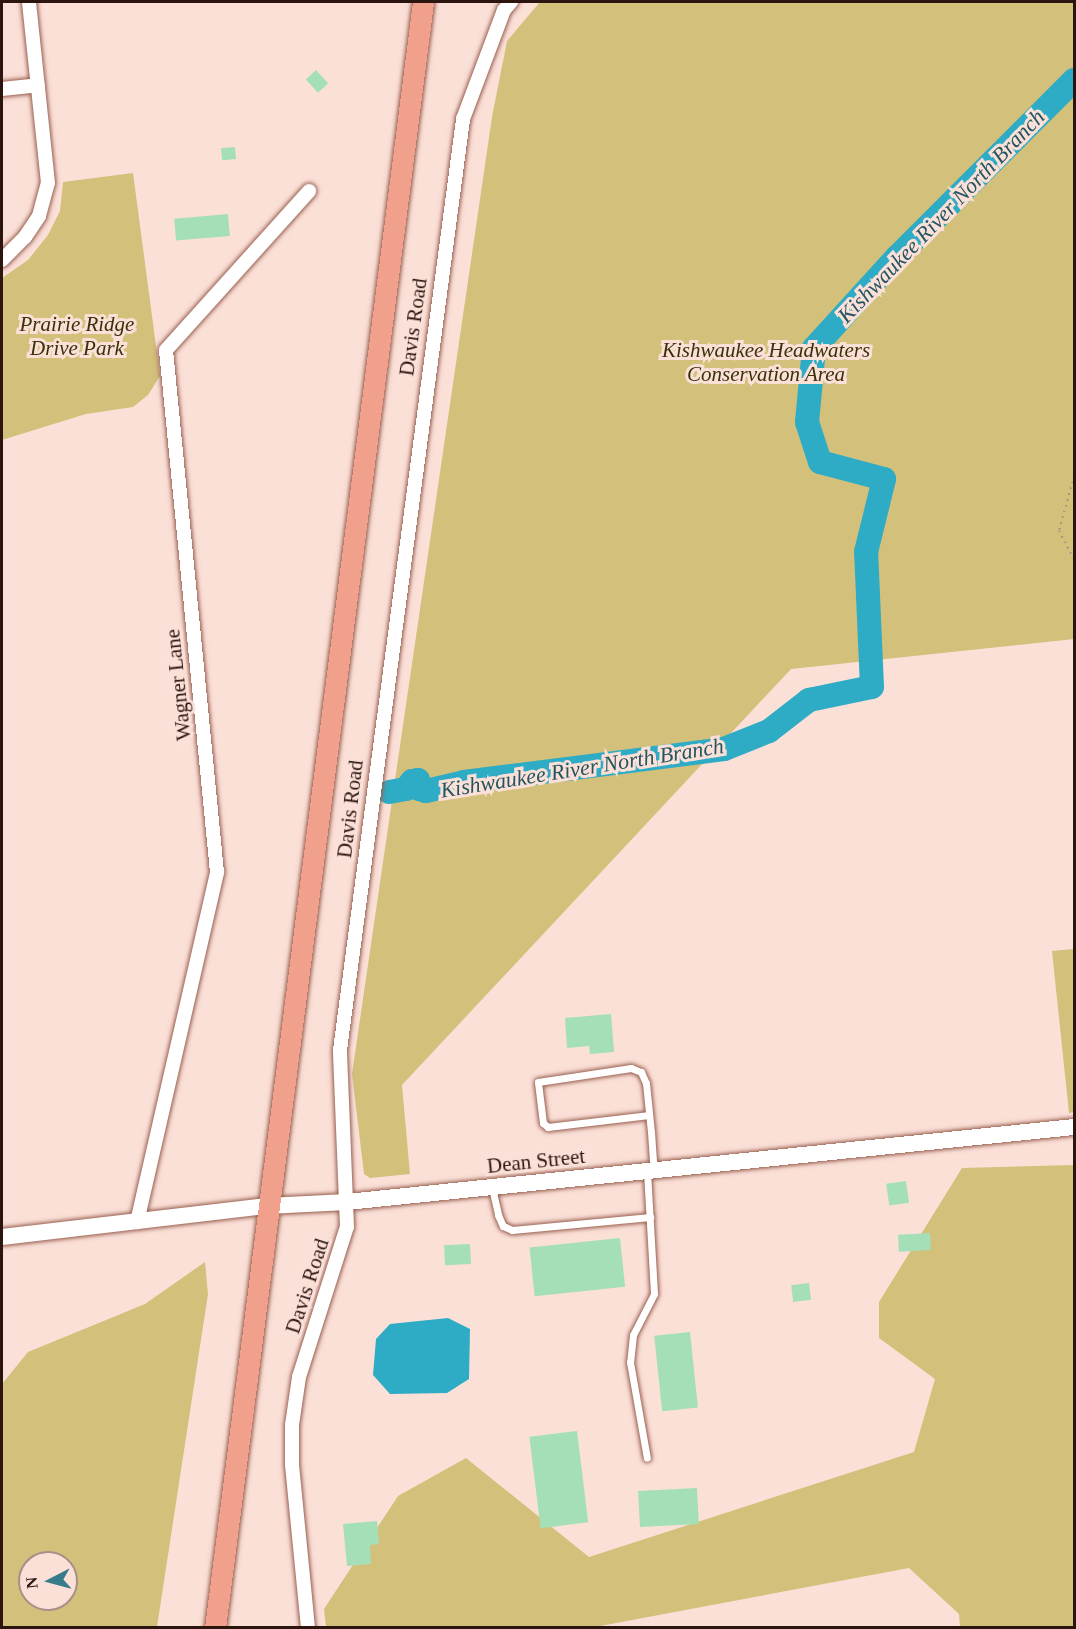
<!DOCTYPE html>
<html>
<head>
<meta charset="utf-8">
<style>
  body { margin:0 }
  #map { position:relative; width:1076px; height:1629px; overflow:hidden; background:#fbe0d8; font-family:"Times New Roman",serif }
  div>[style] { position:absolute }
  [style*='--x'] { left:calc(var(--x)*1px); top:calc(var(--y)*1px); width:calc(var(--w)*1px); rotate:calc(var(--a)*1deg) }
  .green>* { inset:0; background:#d2c07b }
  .water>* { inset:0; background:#2eabc5 }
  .river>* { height:24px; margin:-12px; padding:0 12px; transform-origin:12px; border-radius:12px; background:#2eabc5 }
  .building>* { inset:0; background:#a4dfb8; transform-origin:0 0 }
  .path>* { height:2px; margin-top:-1px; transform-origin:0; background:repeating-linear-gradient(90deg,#a68d85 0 1.5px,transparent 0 6px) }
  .roads { filter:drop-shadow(0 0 2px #995f4f) drop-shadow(0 0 2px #995f4f) }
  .service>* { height:7px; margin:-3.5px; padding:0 3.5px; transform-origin:3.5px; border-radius:3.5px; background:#fff }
  .minor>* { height:14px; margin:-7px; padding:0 7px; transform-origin:7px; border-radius:7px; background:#fff }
  .tertiary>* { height:16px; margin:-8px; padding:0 8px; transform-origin:8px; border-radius:8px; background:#fff }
  .primary>* { height:21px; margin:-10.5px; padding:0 10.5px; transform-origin:10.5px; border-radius:10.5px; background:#f1a08b }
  span { translate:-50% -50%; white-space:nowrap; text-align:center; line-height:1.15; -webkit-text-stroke:6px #fbe0d8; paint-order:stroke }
  .park-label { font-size:21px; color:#3a310a; font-style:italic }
  .street-label { font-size:21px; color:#2c150f }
  .water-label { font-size:22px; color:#235561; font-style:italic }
  .frame { position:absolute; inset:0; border:3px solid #2c150f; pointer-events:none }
  .north { position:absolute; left:18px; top:1551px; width:60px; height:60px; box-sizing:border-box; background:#fbe0d8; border:2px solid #a88f88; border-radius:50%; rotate:264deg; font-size:16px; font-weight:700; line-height:24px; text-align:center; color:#2c150f }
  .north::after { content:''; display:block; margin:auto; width:21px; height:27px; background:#387c8c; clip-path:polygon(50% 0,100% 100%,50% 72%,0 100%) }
</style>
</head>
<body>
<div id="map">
  <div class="green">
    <i style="clip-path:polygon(540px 2px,1074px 2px,1074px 639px,791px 669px,402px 1085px,410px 1174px,370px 1178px,364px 1174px,352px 1074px,492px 117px,507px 41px)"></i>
    <i style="clip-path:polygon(133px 173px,160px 376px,148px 395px,133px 407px,86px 414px,2px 440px,2px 278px,28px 260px,48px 235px,60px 211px,63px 182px)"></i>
    <i style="clip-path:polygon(1074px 949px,1074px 1112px,1069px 1113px,1052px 951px)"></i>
    <i style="clip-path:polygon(1074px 1165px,1074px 1627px,960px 1627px,959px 1614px,909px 1568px,595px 1627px,326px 1627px,324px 1609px,398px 1496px,466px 1458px,589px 1557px,914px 1452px,935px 1379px,879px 1338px,879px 1302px,962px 1168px)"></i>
    <i style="clip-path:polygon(evenodd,205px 1262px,208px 1294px,157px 1627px,2px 1627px,2px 1384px,28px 1352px,145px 1304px,205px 1262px,30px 1563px,66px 1563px,66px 1599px,30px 1599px,30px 1563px)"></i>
  </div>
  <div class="water">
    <i style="clip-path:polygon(448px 1318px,470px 1329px,469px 1379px,447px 1393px,390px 1394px,373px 1375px,376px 1339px,390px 1324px)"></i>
  </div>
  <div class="river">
    <i style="--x:389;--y:792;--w:17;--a:-10"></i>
    <i style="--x:406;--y:789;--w:10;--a:-53"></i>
    <i style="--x:412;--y:781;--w:6;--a:-9"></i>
    <i style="--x:418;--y:780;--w:9;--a:84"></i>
    <i style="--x:419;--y:789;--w:7;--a:16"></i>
    <i style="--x:426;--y:791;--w:39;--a:-13"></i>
    <i style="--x:464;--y:782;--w:262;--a:-7.2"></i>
    <i style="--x:724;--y:749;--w:48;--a:-21.8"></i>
    <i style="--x:769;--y:731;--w:51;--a:-37.8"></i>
    <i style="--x:809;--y:700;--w:64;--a:-11.7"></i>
    <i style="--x:872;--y:687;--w:135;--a:-92.5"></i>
    <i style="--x:866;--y:552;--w:75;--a:-76.1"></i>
    <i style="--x:884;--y:479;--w:66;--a:-165.1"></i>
    <i style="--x:820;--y:462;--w:42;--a:-108"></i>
    <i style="--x:807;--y:422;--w:74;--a:-84.6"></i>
    <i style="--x:814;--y:348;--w:122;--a:-47.7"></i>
    <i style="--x:896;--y:258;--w:252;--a:-45"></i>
  </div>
  <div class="building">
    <i style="left:316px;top:70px;width:18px;height:14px;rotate:47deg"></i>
    <i style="left:235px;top:147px;width:12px;height:14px;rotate:85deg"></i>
    <i style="left:228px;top:214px;width:22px;height:54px;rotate:85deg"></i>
    <i style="clip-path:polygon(611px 1014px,614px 1052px,590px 1054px,589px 1046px,567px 1048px,565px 1018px)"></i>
    <i style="left:906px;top:1181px;width:22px;height:20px;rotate:82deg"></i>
    <i style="left:930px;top:1233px;width:17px;height:32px;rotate:87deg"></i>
    <i style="left:620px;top:1238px;width:49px;height:91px;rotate:84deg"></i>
    <i style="left:470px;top:1244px;width:20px;height:26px;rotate:87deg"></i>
    <i style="left:809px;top:1283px;width:17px;height:18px;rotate:83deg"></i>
    <i style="left:690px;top:1332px;width:76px;height:36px;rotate:84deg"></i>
    <i style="left:577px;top:1431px;width:92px;height:48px;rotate:83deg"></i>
    <i style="left:697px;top:1488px;width:36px;height:59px;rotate:87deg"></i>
    <i style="clip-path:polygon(377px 1521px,379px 1544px,370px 1545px,371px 1564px,347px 1566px,343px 1524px)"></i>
  </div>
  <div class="path">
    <i style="--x:1074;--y:476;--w:57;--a:105.3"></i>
    <i style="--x:1059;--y:531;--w:32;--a:62"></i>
  </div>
  <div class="roads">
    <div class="service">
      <i style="--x:649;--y:1115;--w:102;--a:173.2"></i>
      <i style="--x:548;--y:1127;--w:6;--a:-141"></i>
      <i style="--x:543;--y:1123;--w:41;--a:-97"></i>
      <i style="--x:538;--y:1082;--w:94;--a:-8.6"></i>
      <i style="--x:631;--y:1068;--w:11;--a:22"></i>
      <i style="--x:641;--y:1072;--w:12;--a:66"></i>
      <i style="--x:646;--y:1083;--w:49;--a:84.2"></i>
      <i style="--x:651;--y:1132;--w:39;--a:86"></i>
      <i style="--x:647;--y:1172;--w:122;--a:86.7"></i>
      <i style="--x:654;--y:1294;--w:46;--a:117.1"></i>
      <i style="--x:633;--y:1335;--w:27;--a:96"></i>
      <i style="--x:630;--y:1362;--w:97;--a:80"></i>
      <i style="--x:492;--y:1188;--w:28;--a:77"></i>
      <i style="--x:498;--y:1215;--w:12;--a:66"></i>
      <i style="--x:503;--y:1226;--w:10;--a:24"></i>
      <i style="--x:512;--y:1230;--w:139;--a:-5.4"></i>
    </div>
    <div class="minor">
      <i style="--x:2;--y:89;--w:36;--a:-6"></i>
      <i style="--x:2;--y:260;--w:33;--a:-45"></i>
      <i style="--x:25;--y:237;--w:25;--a:-56"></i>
      <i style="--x:39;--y:216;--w:34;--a:-75"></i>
      <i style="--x:48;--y:183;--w:182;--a:-96"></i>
      <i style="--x:137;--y:1222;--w:359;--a:-77.1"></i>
      <i style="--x:217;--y:872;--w:524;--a:-95.58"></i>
      <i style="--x:166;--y:350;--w:214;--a:-48"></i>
      <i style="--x:308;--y:1628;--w:165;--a:-95.6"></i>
      <i style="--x:292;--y:1464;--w:39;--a:-90"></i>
      <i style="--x:292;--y:1425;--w:49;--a:-81.7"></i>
      <i style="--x:299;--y:1377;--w:157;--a:-72.3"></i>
      <i style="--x:347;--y:1227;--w:177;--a:-92.3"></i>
      <i style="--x:340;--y:1050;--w:939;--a:-82.47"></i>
      <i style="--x:463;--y:119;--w:116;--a:-69.4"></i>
      <i style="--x:504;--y:10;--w:11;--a:-49"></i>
    </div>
    <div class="tertiary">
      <i style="--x:2;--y:1237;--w:267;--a:-6.7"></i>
      <i style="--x:267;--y:1206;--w:80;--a:-2.9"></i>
      <i style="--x:347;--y:1202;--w:731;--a:-5.89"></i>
    </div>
    <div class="primary">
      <i style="--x:215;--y:1628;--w:1639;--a:-82.71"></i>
    </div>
  </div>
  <div class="park-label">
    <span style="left:77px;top:336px">Prairie Ridge<br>Drive Park</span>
    <span style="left:766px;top:362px">Kishwaukee Headwaters<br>Conservation Area</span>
  </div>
  <div class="street-label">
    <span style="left:413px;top:327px;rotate:-82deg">Davis Road</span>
    <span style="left:178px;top:685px;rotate:-96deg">Wagner Lane</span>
    <span style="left:350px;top:809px;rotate:-83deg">Davis Road</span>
    <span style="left:536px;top:1161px;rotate:-6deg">Dean Street</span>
    <span style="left:307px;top:1286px;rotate:-72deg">Davis Road</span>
  </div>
  <div class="water-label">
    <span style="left:941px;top:216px;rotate:-46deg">Kishwaukee River North Branch</span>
    <span style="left:582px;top:768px;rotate:-9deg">Kishwaukee River North Branch</span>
  </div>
  <div class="frame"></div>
  <div class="north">N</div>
</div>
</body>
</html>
